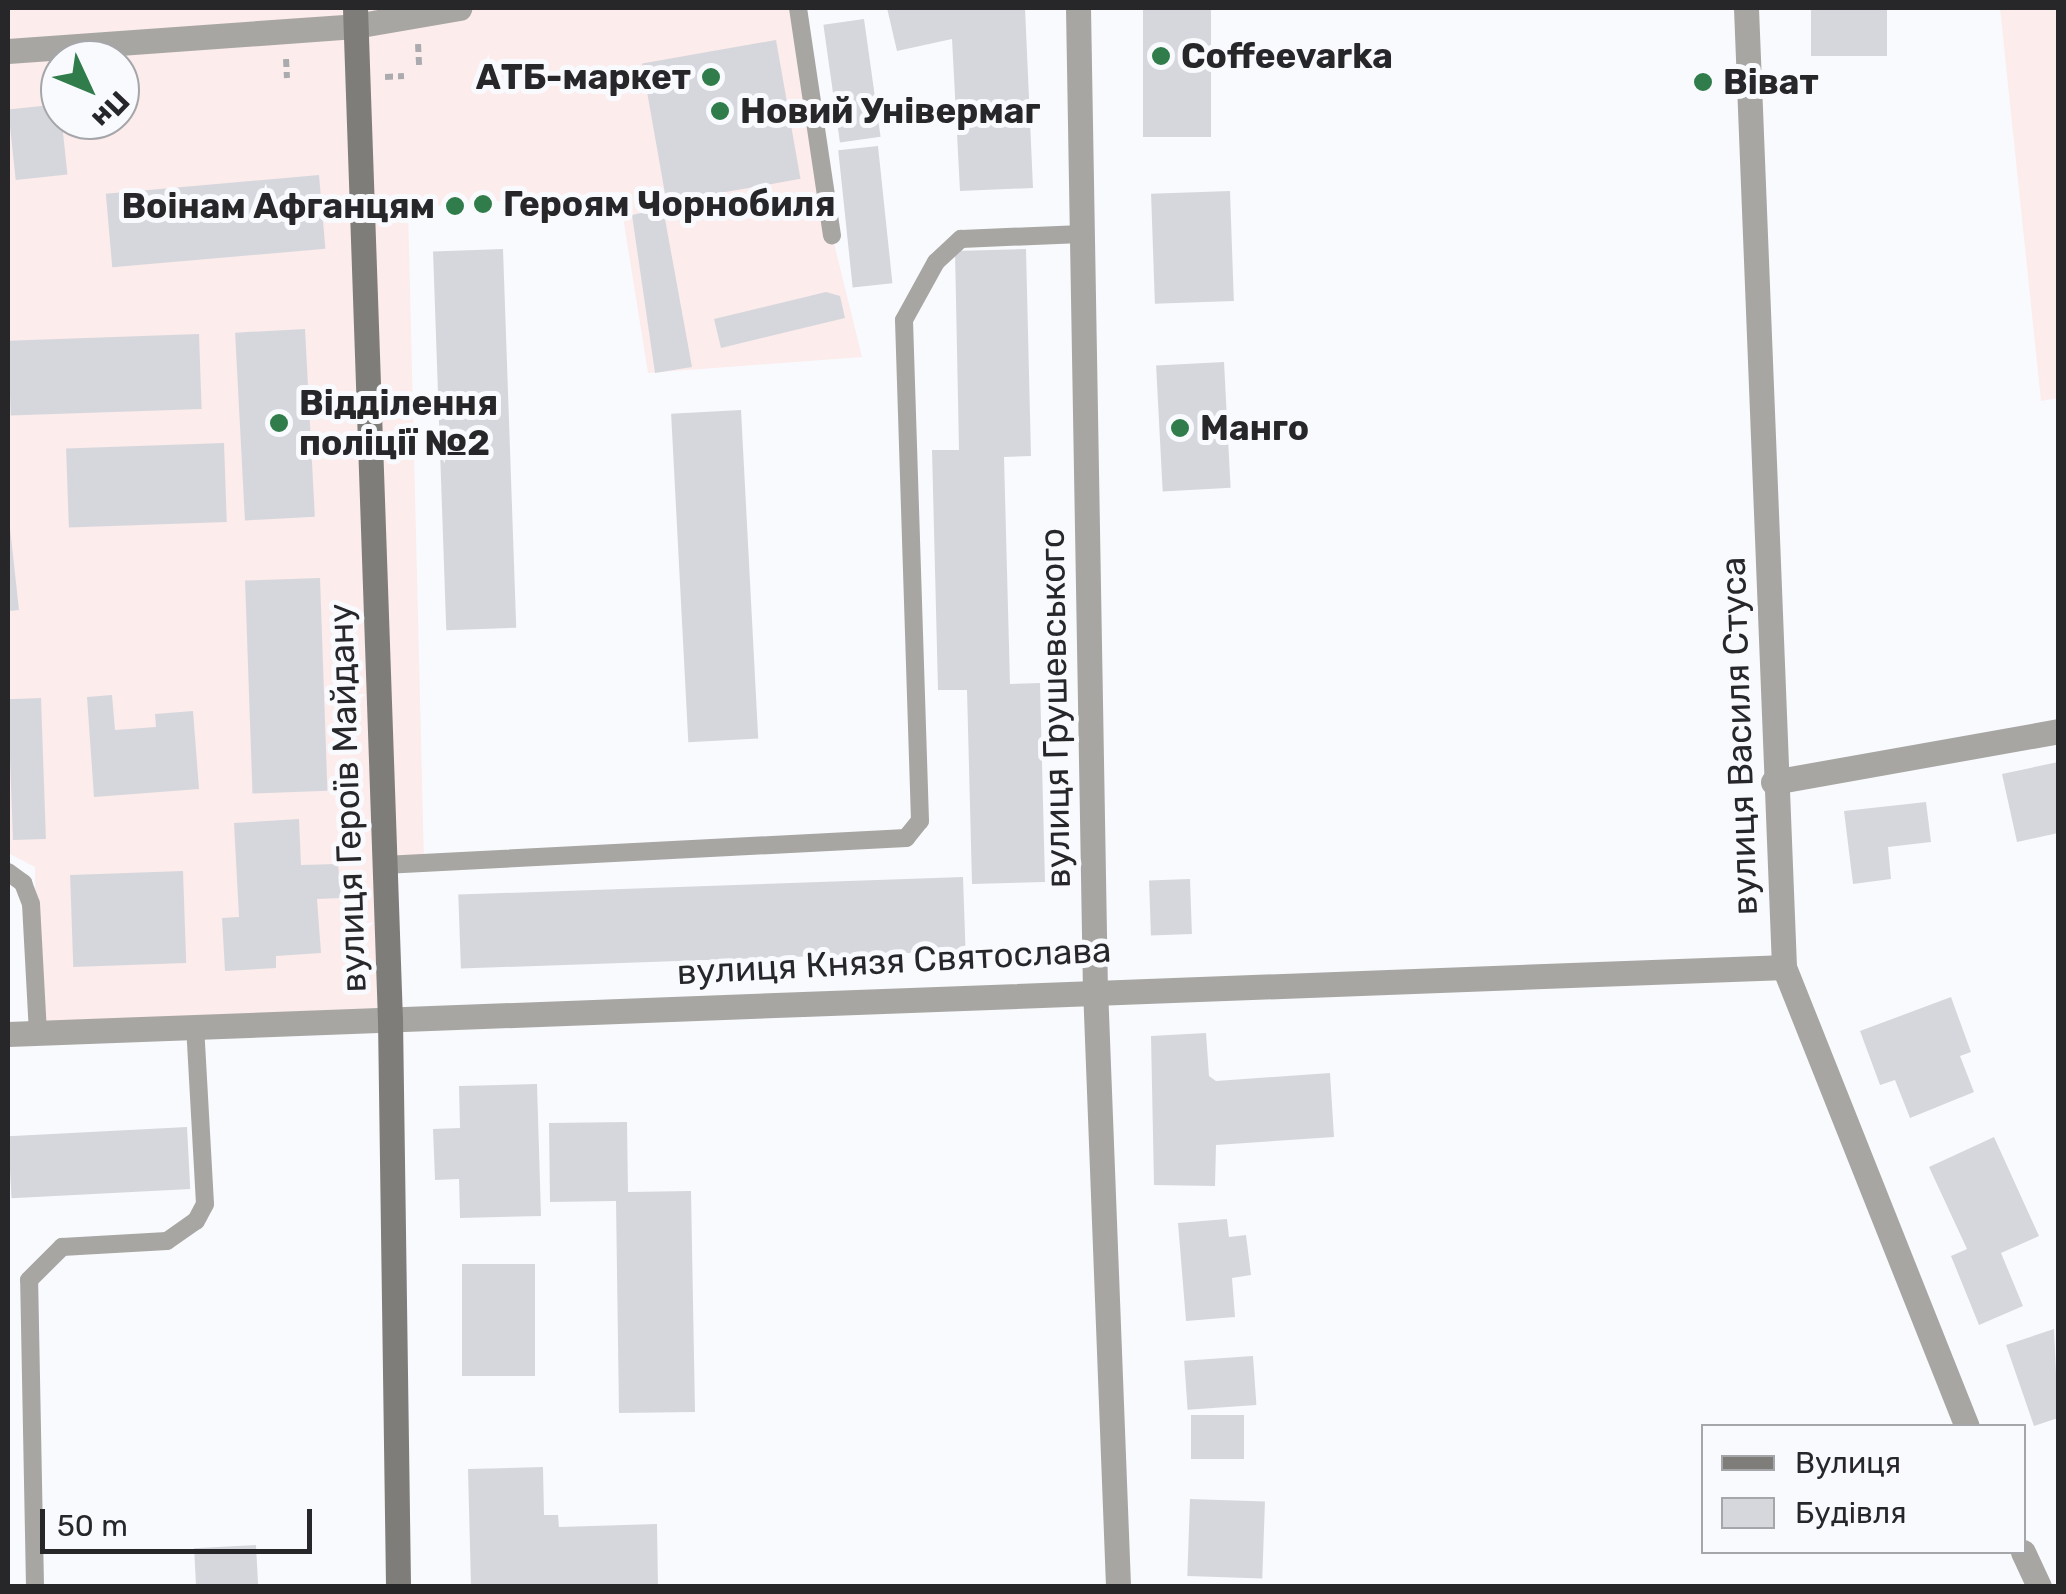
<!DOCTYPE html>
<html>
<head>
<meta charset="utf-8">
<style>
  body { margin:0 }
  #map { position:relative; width:2066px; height:1594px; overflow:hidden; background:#f9fafe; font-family:Rubik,sans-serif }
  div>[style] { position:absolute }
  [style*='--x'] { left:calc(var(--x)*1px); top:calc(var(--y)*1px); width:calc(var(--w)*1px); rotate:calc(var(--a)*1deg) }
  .commercial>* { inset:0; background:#fceceb }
  .building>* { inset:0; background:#d6d7dd; transform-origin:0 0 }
  .path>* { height:6px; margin-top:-3px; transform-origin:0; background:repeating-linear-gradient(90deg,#ababaf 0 8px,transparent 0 13px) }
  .lane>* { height:18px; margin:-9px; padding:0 9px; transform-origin:9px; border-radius:9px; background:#a7a6a3 }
  .street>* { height:25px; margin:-12.5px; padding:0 12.5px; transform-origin:12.5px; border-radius:12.5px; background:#a7a6a3 }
  .secondary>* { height:25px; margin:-12.5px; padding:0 12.5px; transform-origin:12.5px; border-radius:12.5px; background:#7f7d79 }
  .dots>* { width:28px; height:28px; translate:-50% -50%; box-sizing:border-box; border:5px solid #f9fafe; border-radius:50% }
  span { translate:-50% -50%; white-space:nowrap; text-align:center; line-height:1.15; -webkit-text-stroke:10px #f9fafe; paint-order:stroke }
  .poi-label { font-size:35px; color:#27272a; font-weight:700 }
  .left { translate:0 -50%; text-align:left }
  .right { translate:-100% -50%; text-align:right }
  .street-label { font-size:35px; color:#27272a }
  .frame { position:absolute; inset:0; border:10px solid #27272a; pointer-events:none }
  .legend { position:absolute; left:1701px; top:1424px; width:325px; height:130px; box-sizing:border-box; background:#f9fafe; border:2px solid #a5a6a9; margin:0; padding:12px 18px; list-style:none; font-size:30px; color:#27272a }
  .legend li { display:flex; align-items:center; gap:20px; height:50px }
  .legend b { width:50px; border:2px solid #a5a6a9 }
  .north { position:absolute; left:40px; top:40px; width:100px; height:100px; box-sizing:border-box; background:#f9fafe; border:2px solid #a5a6a9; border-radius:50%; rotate:134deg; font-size:28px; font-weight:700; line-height:40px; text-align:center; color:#27272a }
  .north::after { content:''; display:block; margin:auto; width:35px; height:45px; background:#307c4a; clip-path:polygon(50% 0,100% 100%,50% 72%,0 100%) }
  .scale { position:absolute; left:40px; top:1509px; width:272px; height:45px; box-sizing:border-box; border:5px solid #27272a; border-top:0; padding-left:12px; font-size:30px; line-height:35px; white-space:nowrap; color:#27272a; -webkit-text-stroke:8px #f9fafe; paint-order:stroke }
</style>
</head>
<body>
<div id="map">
  <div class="commercial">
    <i style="clip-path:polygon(evenodd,8px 8px,798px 8px,832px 235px,862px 357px,648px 373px,619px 192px,408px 208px,424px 862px,384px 865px,390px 1019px,38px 1032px,35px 867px,8px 853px,8px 8px,60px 60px,120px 60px,120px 120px,60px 120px,60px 60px)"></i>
    <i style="clip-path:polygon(2000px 8px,2058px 8px,2058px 398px,2041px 401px)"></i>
  </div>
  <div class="building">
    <i style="clip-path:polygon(887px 8px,1025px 8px,1033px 188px,960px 191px,952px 39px,897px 51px)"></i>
    <i style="left:1143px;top:8px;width:68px;height:129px"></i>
    <i style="left:1811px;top:8px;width:76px;height:48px"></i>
    <i style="left:864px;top:19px;width:119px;height:41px;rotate:82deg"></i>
    <i style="left:776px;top:40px;width:141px;height:136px;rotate:80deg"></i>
    <i style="left:60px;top:104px;width:71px;height:52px;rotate:84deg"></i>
    <i style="left:878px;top:146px;width:138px;height:40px;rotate:84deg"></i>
    <i style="left:319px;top:175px;width:74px;height:214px;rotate:85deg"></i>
    <i style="left:1230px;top:191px;width:110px;height:79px;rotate:88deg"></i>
    <i style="clip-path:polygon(663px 208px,692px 367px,655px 373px,632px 215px)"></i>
    <i style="left:503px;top:249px;width:379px;height:70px;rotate:88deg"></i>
    <i style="clip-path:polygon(1026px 249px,1031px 456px,1004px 457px,1010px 684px,1040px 683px,1045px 882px,972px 884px,967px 690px,938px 690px,932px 450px,959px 450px,955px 251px)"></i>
    <i style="clip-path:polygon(826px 292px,840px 296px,845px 318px,721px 348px,714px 319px)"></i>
    <i style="left:305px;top:329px;width:188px;height:70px;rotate:87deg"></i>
    <i style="left:199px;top:334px;width:75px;height:191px;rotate:88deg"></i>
    <i style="left:1224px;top:362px;width:126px;height:68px;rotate:87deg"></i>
    <i style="left:741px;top:410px;width:329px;height:70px;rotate:87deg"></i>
    <i style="left:224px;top:443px;width:79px;height:158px;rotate:88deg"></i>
    <i style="clip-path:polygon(8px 510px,19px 610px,8px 611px)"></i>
    <i style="left:320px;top:578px;width:213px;height:75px;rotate:88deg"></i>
    <i style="clip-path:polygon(112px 695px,115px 730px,156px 727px,155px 714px,193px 711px,199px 789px,94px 797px,87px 697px)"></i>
    <i style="left:41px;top:698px;width:141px;height:33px;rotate:88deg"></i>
    <i style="clip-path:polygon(2058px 762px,2058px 833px,2017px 842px,2002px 774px)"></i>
    <i style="clip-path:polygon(1926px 802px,1931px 842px,1888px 847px,1891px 879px,1853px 884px,1844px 811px)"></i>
    <i style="clip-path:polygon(299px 819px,301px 865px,338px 864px,341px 898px,317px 899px,321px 953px,276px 956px,276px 968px,225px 971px,222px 918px,239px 917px,234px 823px)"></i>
    <i style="left:183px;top:871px;width:92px;height:113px;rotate:88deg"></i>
    <i style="left:963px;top:877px;width:74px;height:505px;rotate:88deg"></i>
    <i style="left:1190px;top:879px;width:55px;height:41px;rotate:88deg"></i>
    <i style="clip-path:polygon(1951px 997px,1971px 1052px,1960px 1056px,1974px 1092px,1910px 1118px,1895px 1080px,1880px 1085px,1860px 1031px)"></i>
    <i style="clip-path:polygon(1206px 1033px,1209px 1076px,1216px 1081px,1330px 1073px,1334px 1137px,1216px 1145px,1215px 1186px,1154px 1185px,1151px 1036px)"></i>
    <i style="clip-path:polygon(537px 1084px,541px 1216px,460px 1218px,459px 1179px,435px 1180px,433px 1129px,460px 1128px,459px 1086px)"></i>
    <i style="clip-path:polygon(627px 1122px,628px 1192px,691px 1191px,695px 1412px,619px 1413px,616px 1201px,550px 1202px,549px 1123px)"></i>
    <i style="left:187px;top:1127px;width:62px;height:179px;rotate:87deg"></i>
    <i style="clip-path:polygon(1994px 1137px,2039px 1236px,2001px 1253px,2023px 1306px,1979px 1325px,1951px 1256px,1967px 1249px,1929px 1167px)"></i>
    <i style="clip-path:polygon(1227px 1219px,1229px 1237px,1246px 1235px,1251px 1275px,1232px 1278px,1235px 1317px,1186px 1321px,1178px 1223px)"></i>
    <i style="left:462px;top:1264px;width:73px;height:112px"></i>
    <i style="clip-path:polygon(2054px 1329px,2058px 1418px,2034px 1426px,2006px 1345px)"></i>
    <i style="left:1253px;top:1356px;width:49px;height:69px;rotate:86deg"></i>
    <i style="left:1191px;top:1415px;width:53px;height:44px"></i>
    <i style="clip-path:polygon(543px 1467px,544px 1515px,558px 1515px,559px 1527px,657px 1524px,658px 1586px,471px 1586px,468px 1469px)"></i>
    <i style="left:1190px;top:1499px;width:75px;height:77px;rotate:2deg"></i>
    <i style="left:256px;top:1545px;width:41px;height:62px;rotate:87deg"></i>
  </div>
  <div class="path">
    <i style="--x:418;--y:44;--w:21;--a:87"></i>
    <i style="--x:286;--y:59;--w:19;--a:87"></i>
    <i style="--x:385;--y:77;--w:19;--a:-3"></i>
  </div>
  <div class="lane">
    <i style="--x:798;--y:8;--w:230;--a:81.5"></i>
    <i style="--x:384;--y:865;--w:523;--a:-2.96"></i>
    <i style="--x:906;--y:838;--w:22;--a:-51"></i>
    <i style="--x:920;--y:821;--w:501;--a:-91.83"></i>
    <i style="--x:904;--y:320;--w:66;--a:-61.1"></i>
    <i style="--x:936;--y:262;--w:34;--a:-43"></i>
    <i style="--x:961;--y:239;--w:121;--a:-2.4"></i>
    <i style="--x:8;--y:872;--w:19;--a:36"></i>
    <i style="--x:23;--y:883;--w:22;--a:69"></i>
    <i style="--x:31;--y:904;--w:128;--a:86.9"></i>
    <i style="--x:35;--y:1586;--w:306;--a:-91.1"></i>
    <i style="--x:29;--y:1280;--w:47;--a:-45"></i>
    <i style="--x:62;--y:1247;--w:105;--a:-3.3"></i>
    <i style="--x:167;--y:1241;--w:35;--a:-35"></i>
    <i style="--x:196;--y:1221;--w:19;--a:-62"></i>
    <i style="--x:205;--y:1204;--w:177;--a:-93.2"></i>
  </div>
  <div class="street">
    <i style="--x:1078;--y:8;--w:979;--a:89.01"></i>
    <i style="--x:1095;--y:987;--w:599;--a:87.8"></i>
    <i style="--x:1746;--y:8;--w:960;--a:87.73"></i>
    <i style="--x:1784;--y:967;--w:494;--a:68.3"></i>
    <i style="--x:8;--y:51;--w:348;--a:-4.1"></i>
    <i style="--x:355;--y:26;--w:106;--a:-9.8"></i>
    <i style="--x:1773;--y:782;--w:290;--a:-10.1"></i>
    <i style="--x:8;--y:1034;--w:1777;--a:-2.16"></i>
    <i style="--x:2023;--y:1552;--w:38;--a:65"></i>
  </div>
  <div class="secondary">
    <i style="--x:355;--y:8;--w:1012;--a:88.02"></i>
    <i style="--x:390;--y:1019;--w:567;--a:89.19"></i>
  </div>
  <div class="dots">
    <i style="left:1161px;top:56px;background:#307c4a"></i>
    <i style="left:711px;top:77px;background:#307c4a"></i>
    <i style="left:1703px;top:82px;background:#307c4a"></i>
    <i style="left:720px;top:111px;background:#307c4a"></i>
    <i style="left:483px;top:204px;background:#307c4a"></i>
    <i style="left:455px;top:206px;background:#307c4a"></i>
    <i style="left:279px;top:423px;background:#307c4a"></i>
    <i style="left:1180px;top:428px;background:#307c4a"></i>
  </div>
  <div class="poi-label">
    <span class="left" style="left:1181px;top:56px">Coffeevarka</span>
    <span class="right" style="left:691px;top:77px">АТБ-маркет</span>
    <span class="left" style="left:1723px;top:82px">Віват</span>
    <span class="left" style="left:740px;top:111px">Новий Універмаг</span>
    <span class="left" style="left:503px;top:204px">Героям Чорнобиля</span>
    <span class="right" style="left:435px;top:206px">Воінам Афганцям</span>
    <span class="left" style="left:299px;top:423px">Відділення<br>поліції №2</span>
    <span class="left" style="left:1200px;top:428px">Манго</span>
  </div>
  <div class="street-label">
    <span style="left:1055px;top:708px;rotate:-91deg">вулиця Грушевського</span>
    <span style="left:1739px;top:736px;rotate:-92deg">вулиця Василя Стуса</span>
    <span style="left:347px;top:798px;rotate:-92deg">вулиця Героїв Майдану</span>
    <span style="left:894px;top:961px;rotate:-3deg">вулиця Князя Святослава</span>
  </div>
  <div class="frame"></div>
  <ul class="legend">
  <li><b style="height:12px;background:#7f7d79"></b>Вулиця</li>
  <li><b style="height:28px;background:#d6d7dd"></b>Будівля</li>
  </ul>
  <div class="north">Пн</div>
  <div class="scale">50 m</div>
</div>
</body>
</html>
